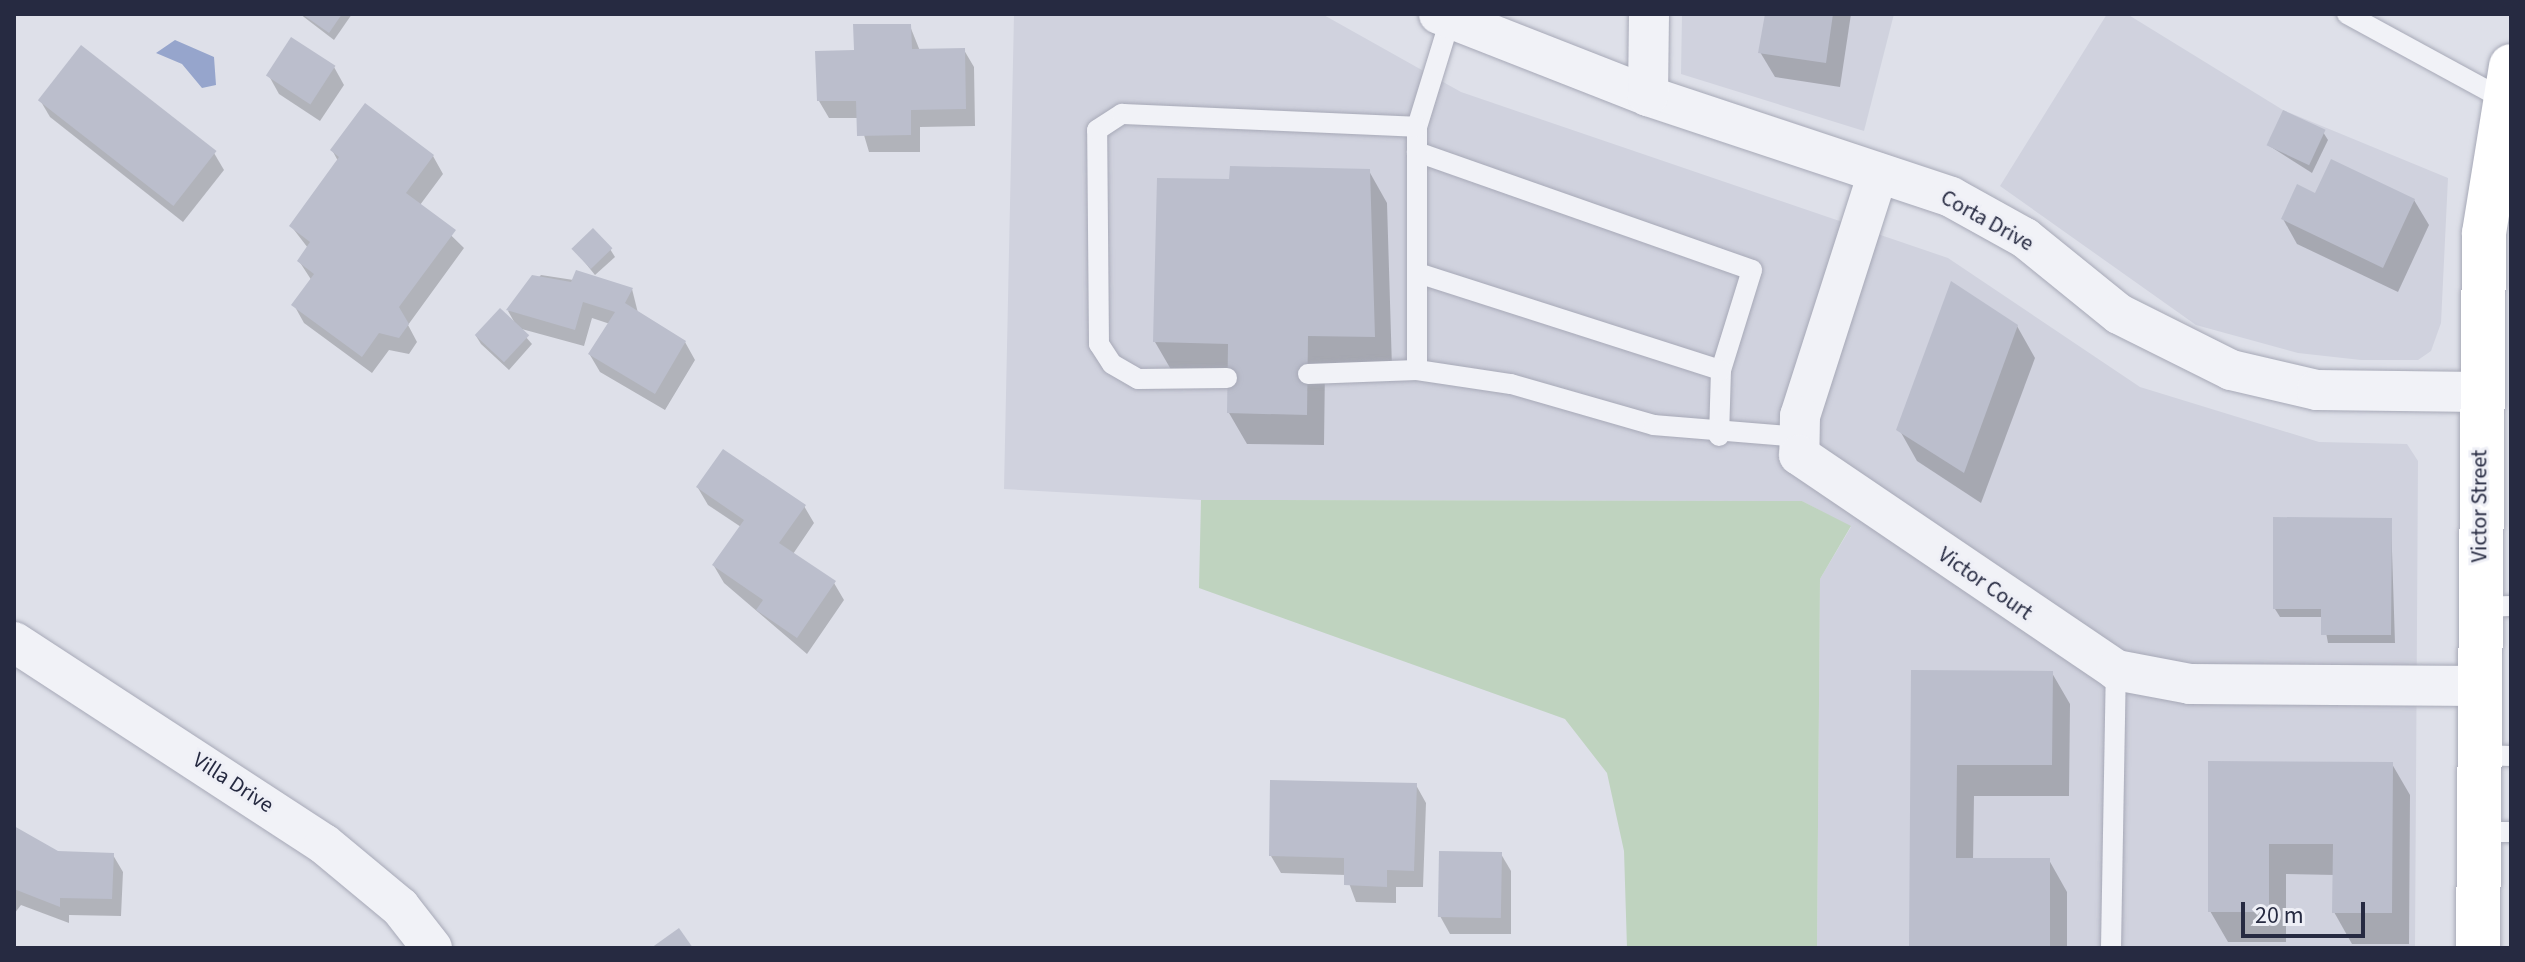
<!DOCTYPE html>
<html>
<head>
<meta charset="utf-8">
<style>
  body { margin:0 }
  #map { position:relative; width:2525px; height:962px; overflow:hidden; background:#dee0e9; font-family:"Source Sans 3",sans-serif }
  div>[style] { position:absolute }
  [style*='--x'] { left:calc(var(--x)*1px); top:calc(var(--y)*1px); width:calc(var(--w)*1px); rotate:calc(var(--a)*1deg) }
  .built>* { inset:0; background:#d0d2de }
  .green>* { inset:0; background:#bfd3bf }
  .water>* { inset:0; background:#96a5cc }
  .shadow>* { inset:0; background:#0003 }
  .building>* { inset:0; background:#bbbecc; transform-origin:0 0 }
  .roads { filter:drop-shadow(0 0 2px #a7a9b7) drop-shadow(0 0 2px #a7a9b7) }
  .lane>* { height:20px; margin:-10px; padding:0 10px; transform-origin:10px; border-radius:10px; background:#f1f2f7 }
  .street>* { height:40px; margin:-20px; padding:0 20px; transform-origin:20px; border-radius:20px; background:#f1f2f7 }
  .secondary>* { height:44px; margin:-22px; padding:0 22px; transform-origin:22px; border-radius:22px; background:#fff }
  span { translate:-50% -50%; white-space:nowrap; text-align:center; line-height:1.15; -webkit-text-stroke:6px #eeeff6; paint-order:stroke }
  .street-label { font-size:22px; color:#262a41 }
  .frame { position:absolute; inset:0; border:16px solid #262a41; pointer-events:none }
  .scale { position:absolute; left:2241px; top:902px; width:124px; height:36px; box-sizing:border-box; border:4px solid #262a41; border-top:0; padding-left:10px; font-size:24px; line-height:28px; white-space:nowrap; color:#262a41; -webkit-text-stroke:6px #eeeff6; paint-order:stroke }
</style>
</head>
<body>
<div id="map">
  <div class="built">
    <i style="clip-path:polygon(1014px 14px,1322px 14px,1461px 92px,1948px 258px,2140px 387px,2319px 442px,2407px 444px,2418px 461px,2415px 948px,1817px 948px,1820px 579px,1851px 527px,1802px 501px,1201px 500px,1004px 489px)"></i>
    <i style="clip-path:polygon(1682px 14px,1894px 14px,1864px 131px,1681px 74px)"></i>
    <i style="clip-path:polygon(2107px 14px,2127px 14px,2283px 110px,2448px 178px,2441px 323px,2431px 351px,2418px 360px,2361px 360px,2298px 353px,2196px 325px,2000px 186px)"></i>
  </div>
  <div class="green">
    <i style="clip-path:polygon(1201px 500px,1802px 501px,1851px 526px,1820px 579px,1817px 948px,1627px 948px,1624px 851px,1607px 773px,1565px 719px,1199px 588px)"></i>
  </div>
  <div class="water">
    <i style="clip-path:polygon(175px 40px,214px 57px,216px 85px,202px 88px,182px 64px,156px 53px)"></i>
  </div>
  <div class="shadow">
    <i style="clip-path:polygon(300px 14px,352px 14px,334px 40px)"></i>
    <i style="clip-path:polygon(1766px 14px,1851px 14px,1840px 87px,1775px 77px,1760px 52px)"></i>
    <i style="clip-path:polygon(910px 26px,920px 51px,964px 50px,974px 67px,975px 126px,920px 127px,920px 152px,869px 152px,859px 118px,829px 118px,819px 101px,856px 52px)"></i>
    <i style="clip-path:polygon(334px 67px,344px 85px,320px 121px,279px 94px,269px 76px)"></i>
    <i style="clip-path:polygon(40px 100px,214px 153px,224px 170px,183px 222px,50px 117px)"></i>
    <i style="clip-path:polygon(2323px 132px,2328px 140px,2312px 173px,2268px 145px)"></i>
    <i style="clip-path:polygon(332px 150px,433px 156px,443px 174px,420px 205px,464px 248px,408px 325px,417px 342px,409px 354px,389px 350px,372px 373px,304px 323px,294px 305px,312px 281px,299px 261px,308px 248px,291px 226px,338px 161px)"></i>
    <i style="clip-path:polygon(1369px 171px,1387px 203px,1392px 368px,1325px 367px,1324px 445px,1247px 444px,1229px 413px,1229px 374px,1173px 373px,1155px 342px)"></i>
    <i style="clip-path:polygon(2316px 195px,2414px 200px,2429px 225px,2398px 292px,2297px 244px,2283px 219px)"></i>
    <i style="clip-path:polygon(574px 249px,610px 249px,615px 257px,595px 275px)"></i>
    <i style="clip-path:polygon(541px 275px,632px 289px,638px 313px,685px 342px,695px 360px,665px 410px,600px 372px,590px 355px,610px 324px,592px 318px,584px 346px,518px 328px,532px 344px,509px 370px,481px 344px,476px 336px,516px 325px,508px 311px)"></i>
    <i style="clip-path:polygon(2017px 326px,2035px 358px,1981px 503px,1917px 461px,1899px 429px)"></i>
    <i style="clip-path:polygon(698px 488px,804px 506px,814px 523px,793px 554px,834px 583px,844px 600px,807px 654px,724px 583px,714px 566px,741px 527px,708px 505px)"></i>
    <i style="clip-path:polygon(2391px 520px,2395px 643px,2328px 643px,2323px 617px,2280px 617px,2275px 609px)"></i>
    <i style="clip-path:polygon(1913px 672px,2052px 673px,2070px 704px,2069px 796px,1974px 796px,1973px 860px,2049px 860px,2067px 892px,2067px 948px,1911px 948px)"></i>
    <i style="clip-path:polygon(2210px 763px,2392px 764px,2410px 795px,2409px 944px,2352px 944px,2334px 912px,2335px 875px,2286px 874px,2286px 942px,2228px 942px,2210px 911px)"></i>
    <i style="clip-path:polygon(1416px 785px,1426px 803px,1423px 887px,1396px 887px,1396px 903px,1356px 902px,1346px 875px,1281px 873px,1271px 856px)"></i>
    <i style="clip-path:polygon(14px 829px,58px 853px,113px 855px,123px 872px,121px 916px,69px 915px,69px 923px,21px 905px,14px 914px)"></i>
    <i style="clip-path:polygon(1501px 854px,1511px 871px,1511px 934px,1450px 934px,1440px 916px)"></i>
  </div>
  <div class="building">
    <i style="clip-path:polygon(302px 14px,342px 14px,329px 33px)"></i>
    <i style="clip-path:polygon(1765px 14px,1833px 14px,1826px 63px,1758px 53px)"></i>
    <i style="clip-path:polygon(853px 24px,911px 24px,912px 49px,965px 48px,966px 109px,911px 110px,911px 135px,857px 136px,856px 101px,817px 101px,815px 51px,854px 50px)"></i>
    <i style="left:291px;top:37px;width:53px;height:46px;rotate:33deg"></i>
    <i style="left:81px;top:45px;width:172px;height:70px;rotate:38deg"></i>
    <i style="clip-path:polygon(365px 103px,434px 155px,406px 193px,456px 230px,399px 307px,409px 324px,399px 338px,379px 333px,362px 357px,291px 305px,314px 274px,297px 261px,310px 242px,289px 226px,339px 157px,330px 150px)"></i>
    <i style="left:2283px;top:110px;width:47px;height:39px;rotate:25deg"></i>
    <i style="clip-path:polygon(2331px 159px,2415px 199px,2383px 268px,2281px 219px,2297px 184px,2315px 193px)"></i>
    <i style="clip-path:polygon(1230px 166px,1370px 169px,1375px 337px,1308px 336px,1307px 415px,1227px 413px,1228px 344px,1153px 342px,1157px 178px,1229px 179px)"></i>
    <i style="left:593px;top:228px;width:28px;height:30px;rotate:46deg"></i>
    <i style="clip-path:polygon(576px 270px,633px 288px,625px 303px,686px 341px,655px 394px,588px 354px,615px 312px,583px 302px,575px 330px,506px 310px,532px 275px,571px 282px)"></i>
    <i style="clip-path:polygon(1951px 281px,2018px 325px,1964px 473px,1896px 430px)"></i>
    <i style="left:500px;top:308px;width:40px;height:37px;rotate:43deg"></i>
    <i style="clip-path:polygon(723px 449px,806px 505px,779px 543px,836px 581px,797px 638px,756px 610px,763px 600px,712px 565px,744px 520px,696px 487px)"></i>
    <i style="clip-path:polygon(2273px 517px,2392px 518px,2391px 635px,2321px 635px,2321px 609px,2273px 609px)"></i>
    <i style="clip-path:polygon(1911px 670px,2053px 671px,2052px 765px,1957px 765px,1956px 858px,2050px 858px,2050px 948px,1909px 948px)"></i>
    <i style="clip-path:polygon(2208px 761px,2393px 762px,2392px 913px,2332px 913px,2333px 844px,2269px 844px,2269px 912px,2208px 912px)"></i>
    <i style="clip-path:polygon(1270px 780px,1417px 783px,1414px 871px,1387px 870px,1387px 887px,1344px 885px,1344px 858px,1269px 856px)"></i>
    <i style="clip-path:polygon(14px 826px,58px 851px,114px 853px,112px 899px,60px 898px,60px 907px,14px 889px)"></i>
    <i style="left:1439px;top:851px;width:63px;height:66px;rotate:1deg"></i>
    <i style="clip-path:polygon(679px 928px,693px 948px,651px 948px)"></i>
  </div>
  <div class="roads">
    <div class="lane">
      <i style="--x:2347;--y:14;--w:175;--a:28.6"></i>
      <i style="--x:1417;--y:152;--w:355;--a:19.4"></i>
      <i style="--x:1752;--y:270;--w:105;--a:107.2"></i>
      <i style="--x:1721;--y:370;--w:66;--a:91.7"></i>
      <i style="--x:1418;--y:273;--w:318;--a:17.8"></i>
      <i style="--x:1417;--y:370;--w:243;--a:-90"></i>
      <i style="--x:1417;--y:127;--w:112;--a:-72.9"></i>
      <i style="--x:1308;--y:374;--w:109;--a:-2.1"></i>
      <i style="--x:1417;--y:370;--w:95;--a:8.5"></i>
      <i style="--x:1511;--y:384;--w:149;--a:16"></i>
      <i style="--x:1654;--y:425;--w:146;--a:4.7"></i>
      <i style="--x:1227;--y:378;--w:89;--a:179.4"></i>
      <i style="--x:1138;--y:379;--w:30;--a:-150"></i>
      <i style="--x:1112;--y:364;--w:24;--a:-123"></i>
      <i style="--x:1099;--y:344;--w:214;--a:-90.5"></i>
      <i style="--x:1097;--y:130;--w:30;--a:-33"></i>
      <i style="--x:1122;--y:114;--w:295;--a:2.5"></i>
      <i style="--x:2480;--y:607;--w:31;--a:-2"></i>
      <i style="--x:2479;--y:755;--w:32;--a:2"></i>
      <i style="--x:2478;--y:832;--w:33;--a:0"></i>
      <i style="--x:2111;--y:948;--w:278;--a:-89"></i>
    </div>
    <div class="street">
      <i style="--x:1439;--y:14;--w:225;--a:21.4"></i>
      <i style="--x:1648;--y:96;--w:319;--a:18.4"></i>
      <i style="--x:1951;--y:197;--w:85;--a:29"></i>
      <i style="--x:2025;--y:238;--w:121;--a:39"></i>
      <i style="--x:2119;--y:314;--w:125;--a:26.6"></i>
      <i style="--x:2231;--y:370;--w:88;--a:13.1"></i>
      <i style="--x:2317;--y:390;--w:163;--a:0.7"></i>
      <i style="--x:1648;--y:96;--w:82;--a:-89.3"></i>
      <i style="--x:1878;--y:173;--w:255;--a:107.8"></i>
      <i style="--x:1800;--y:416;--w:39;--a:91"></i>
      <i style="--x:1799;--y:455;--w:383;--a:34.1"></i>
      <i style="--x:2116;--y:670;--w:75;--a:10.7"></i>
      <i style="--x:2190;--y:684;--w:289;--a:0.4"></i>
      <i style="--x:14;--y:642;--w:370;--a:33.1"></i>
      <i style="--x:324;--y:844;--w:99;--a:39.7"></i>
      <i style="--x:400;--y:907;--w:52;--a:52"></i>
    </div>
    <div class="secondary">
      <i style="--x:2478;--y:948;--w:715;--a:-89.52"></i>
      <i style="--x:2484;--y:233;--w:169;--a:-80.8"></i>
    </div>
  </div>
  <div class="street-label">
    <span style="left:1987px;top:221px;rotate:29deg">Corta Drive</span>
    <span style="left:2480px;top:506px;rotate:-90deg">Victor Street</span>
    <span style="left:1985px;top:584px;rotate:35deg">Victor Court</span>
    <span style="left:233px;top:783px;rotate:33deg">Villa Drive</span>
  </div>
  <div class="frame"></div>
  <div class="scale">20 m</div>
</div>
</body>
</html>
